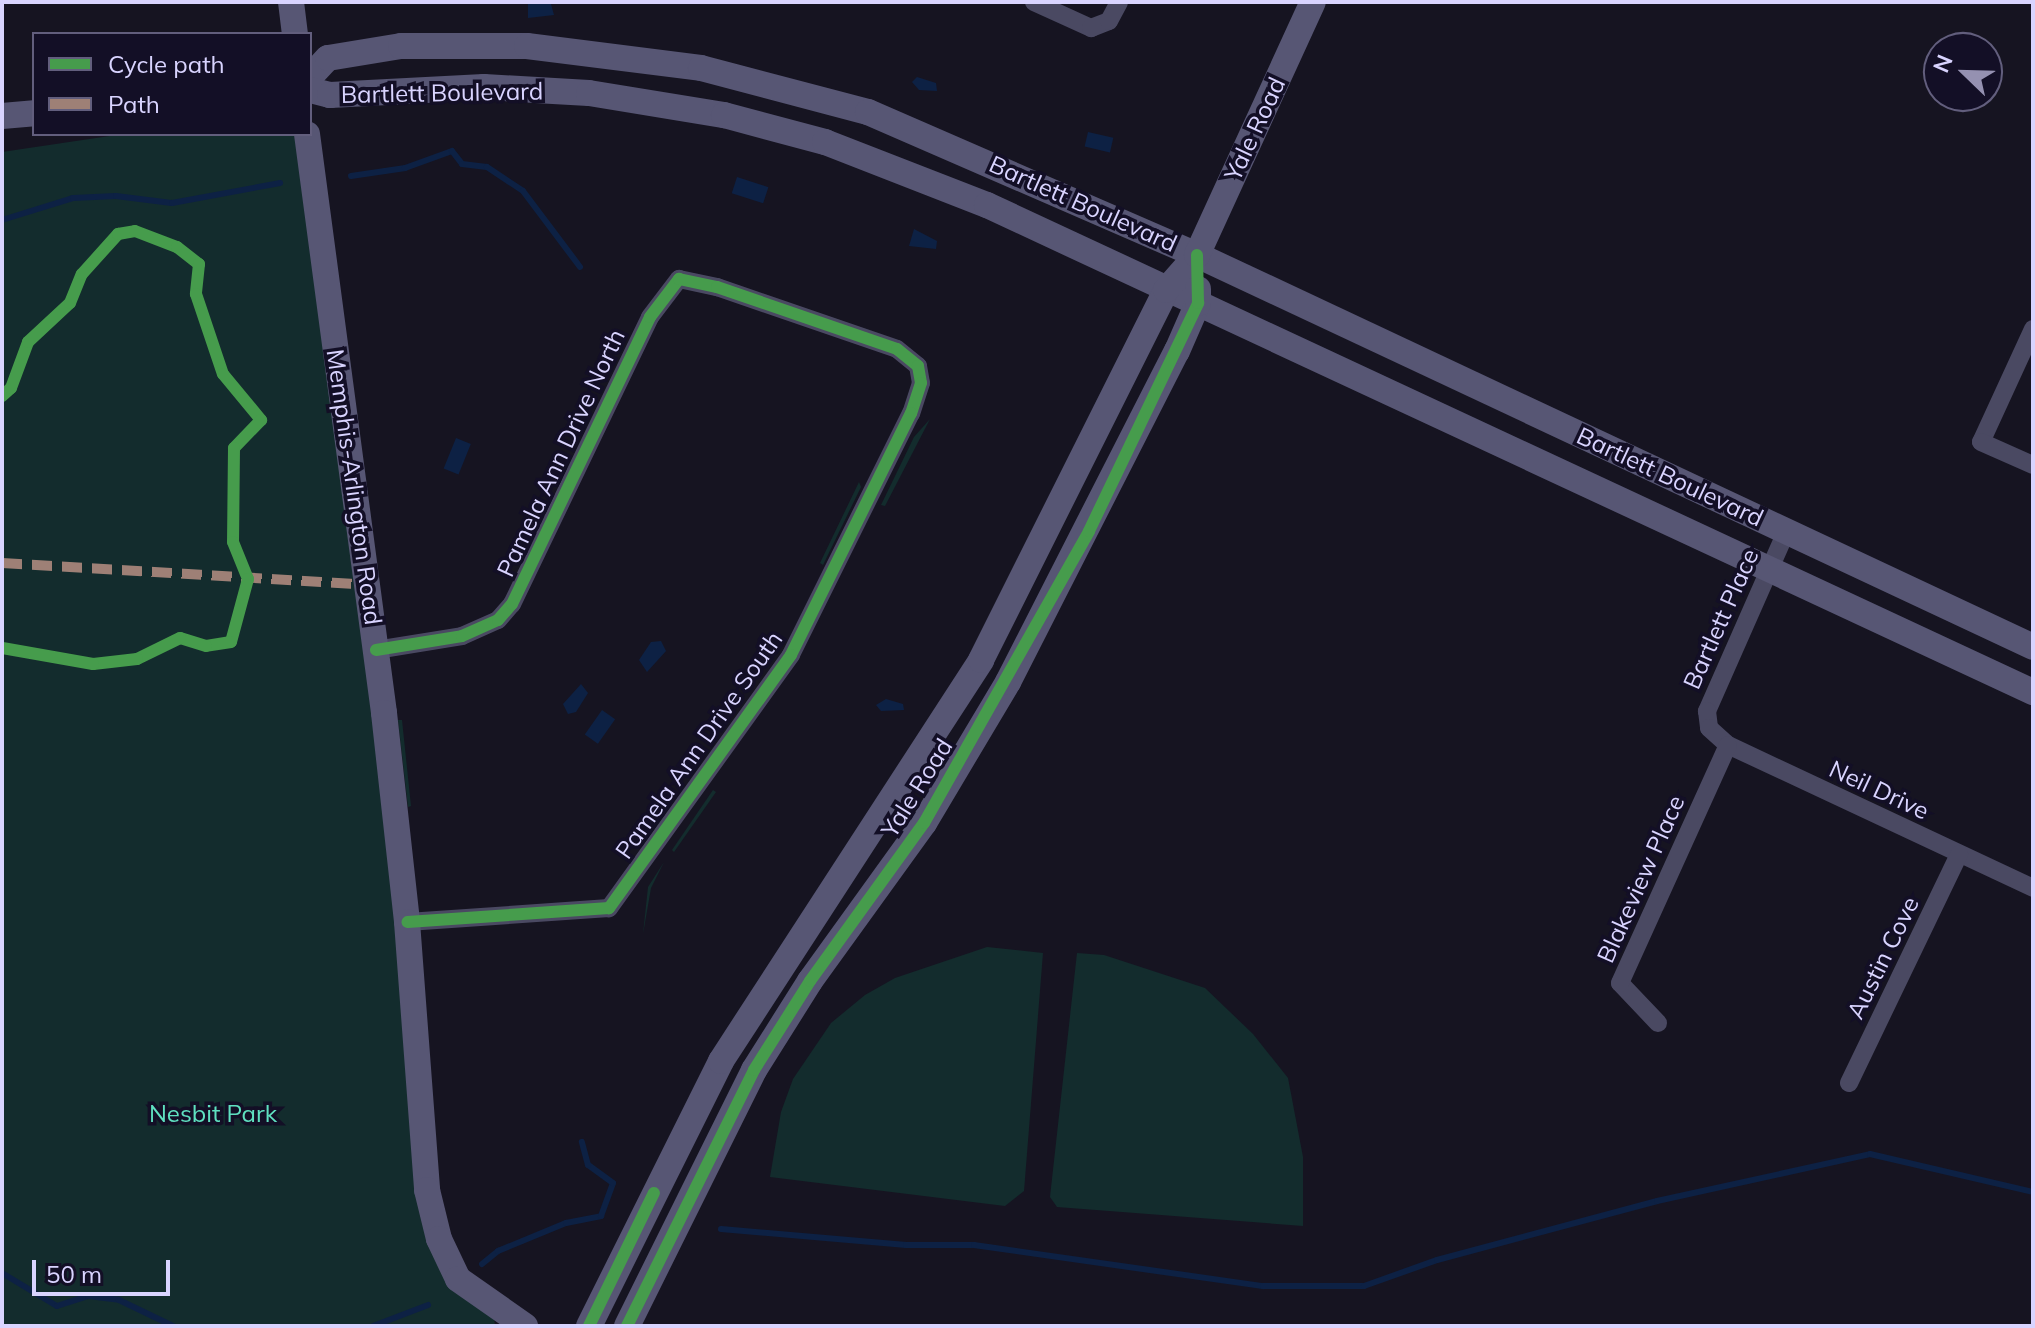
<!DOCTYPE html>
<html>
<head>
<meta charset="utf-8">
<style>
  body { margin:0 }
  #map { position:relative; width:2035px; height:1328px; overflow:hidden; background:#161421; font-family:Mulish,sans-serif }
  div>[style] { position:absolute }
  [style*='--x'] { left:calc(var(--x)*1px); top:calc(var(--y)*1px); width:calc(var(--w)*1px); rotate:calc(var(--a)*1deg) }
  .green>* { inset:0; background:#132c2d }
  .water>* { inset:0; background:#0d2144; transform-origin:0 0 }
  .stream>* { height:6px; margin:-3px; padding:0 3px; transform-origin:3px; border-radius:3px; background:#0d2144 }
  .street>* { height:18px; margin:-9px; padding:0 9px; transform-origin:9px; border-radius:9px; background:#4a4962 }
  .secondary>* { height:26px; margin:-13px; padding:0 13px; transform-origin:13px; border-radius:13px; background:#575674 }
  .quiet>* { height:10px; margin-top:-5px; transform-origin:0; background:repeating-linear-gradient(90deg,#9e8076 0 20px,transparent 0 30px) }
  .cycleway>* { height:12px; margin:-6px; padding:0 6px; transform-origin:6px; border-radius:6px; background:#469c4c }
  span { translate:-50% -50%; white-space:nowrap; text-align:center; line-height:1.15; -webkit-text-stroke:7px #130f26; paint-order:stroke }
  .street-label { font-size:24px; color:#d9d4ff }
  .park-label { font-size:24px; color:#5fe0c0 }
  .frame { position:absolute; inset:0; border:4px solid #d9d4ff; pointer-events:none }
  .legend { position:absolute; left:32px; top:32px; width:280px; height:104px; box-sizing:border-box; background:#130f26; border:2px solid #625e7d; margin:0; padding:10px 14px; list-style:none; font-size:24px; color:#d9d4ff }
  .legend li { display:flex; align-items:center; gap:16px; height:40px }
  .legend b { width:40px; border:2px solid #625e7d }
  .north { position:absolute; left:1923px; top:32px; width:80px; height:80px; box-sizing:border-box; background:#130f26; border:2px solid #625e7d; border-radius:50%; rotate:293deg; font-size:22px; font-weight:700; line-height:32px; text-align:center; color:#d9d4ff }
  .north::after { content:''; display:block; margin:auto; width:28px; height:36px; background:#9591b1; clip-path:polygon(50% 0,100% 100%,50% 72%,0 100%) }
  .scale { position:absolute; left:32px; top:1260px; width:138px; height:36px; box-sizing:border-box; border:4px solid #d9d4ff; border-top:0; padding-left:10px; font-size:24px; line-height:28px; white-space:nowrap; color:#d9d4ff; -webkit-text-stroke:6px #130f26; paint-order:stroke }
</style>
</head>
<body>
<div id="map">
  <div class="green">
    <i style="clip-path:polygon(123px 134px,309px 134px,443px 1224px,467px 1273px,492px 1300px,495px 1326px,2px 1326px,2px 152px)"></i>
    <i style="clip-path:polygon(930px 419px,885px 506px,881px 505px,914px 437px)"></i>
    <i style="clip-path:polygon(859px 482px,861px 487px,823px 565px,820px 563px)"></i>
    <i style="clip-path:polygon(398px 720px,402px 720px,411px 806px,408px 807px)"></i>
    <i style="clip-path:polygon(713px 790px,716px 792px,674px 852px,672px 850px)"></i>
    <i style="clip-path:polygon(664px 862px,651px 888px,643px 934px,648px 887px)"></i>
    <i style="clip-path:polygon(987px 947px,1043px 953px,1024px 1191px,1005px 1206px,770px 1177px,781px 1112px,793px 1079px,831px 1023px,865px 995px,895px 978px)"></i>
    <i style="clip-path:polygon(1077px 953px,1104px 955px,1205px 988px,1253px 1034px,1288px 1078px,1303px 1157px,1303px 1226px,1057px 1207px,1050px 1197px)"></i>
  </div>
  <div class="water">
    <i style="clip-path:polygon(528px 4px,551px 4px,554px 15px,528px 18px)"></i>
    <i style="clip-path:polygon(917px 77px,936px 83px,937px 91px,919px 90px,912px 82px)"></i>
    <i style="left:1088px;top:132px;width:26px;height:15px;rotate:13deg"></i>
    <i style="left:737px;top:177px;width:33px;height:17px;rotate:18deg"></i>
    <i style="clip-path:polygon(914px 229px,937px 241px,936px 249px,909px 246px)"></i>
    <i style="left:456px;top:438px;width:16px;height:33px;rotate:22deg"></i>
    <i style="clip-path:polygon(661px 641px,666px 651px,647px 672px,639px 660px,651px 642px)"></i>
    <i style="clip-path:polygon(581px 684px,588px 693px,576px 712px,568px 714px,563px 704px)"></i>
    <i style="clip-path:polygon(886px 699px,903px 704px,904px 710px,881px 711px,876px 705px)"></i>
    <i style="left:602px;top:710px;width:16px;height:30px;rotate:35deg"></i>
  </div>
  <div class="stream">
    <i style="--x:351;--y:176;--w:55;--a:-8.4"></i>
    <i style="--x:405;--y:168;--w:50;--a:-19.9"></i>
    <i style="--x:452;--y:151;--w:16;--a:52"></i>
    <i style="--x:462;--y:164;--w:25;--a:7"></i>
    <i style="--x:487;--y:167;--w:43;--a:33.7"></i>
    <i style="--x:523;--y:191;--w:95;--a:53.1"></i>
    <i style="--x:2;--y:220;--w:74;--a:-17.2"></i>
    <i style="--x:73;--y:198;--w:43;--a:-2.7"></i>
    <i style="--x:116;--y:196;--w:56;--a:7.1"></i>
    <i style="--x:172;--y:203;--w:110;--a:-10.5"></i>
    <i style="--x:721;--y:1229;--w:186;--a:4.9"></i>
    <i style="--x:906;--y:1245;--w:68;--a:0"></i>
    <i style="--x:974;--y:1245;--w:292;--a:8.1"></i>
    <i style="--x:1263;--y:1286;--w:101;--a:0"></i>
    <i style="--x:1364;--y:1286;--w:77;--a:-19.6"></i>
    <i style="--x:1437;--y:1260;--w:228;--a:-15"></i>
    <i style="--x:1657;--y:1201;--w:218;--a:-12.4"></i>
    <i style="--x:1870;--y:1154;--w:167;--a:13.1"></i>
    <i style="--x:482;--y:1264;--w:21;--a:-39"></i>
    <i style="--x:498;--y:1251;--w:74;--a:-22.4"></i>
    <i style="--x:566;--y:1223;--w:36;--a:-11"></i>
    <i style="--x:601;--y:1216;--w:35;--a:-70"></i>
    <i style="--x:613;--y:1183;--w:31;--a:-144"></i>
    <i style="--x:588;--y:1165;--w:24;--a:-105"></i>
    <i style="--x:2;--y:1273;--w:64;--a:31"></i>
    <i style="--x:57;--y:1306;--w:33;--a:-18"></i>
    <i style="--x:88;--y:1296;--w:31;--a:7"></i>
    <i style="--x:119;--y:1300;--w:60;--a:25.7"></i>
    <i style="--x:373;--y:1326;--w:59;--a:-20.9"></i>
  </div>
  <div class="street">
    <i style="--x:1034;--y:2;--w:63;--a:24.5"></i>
    <i style="--x:1091;--y:28;--w:19;--a:-21"></i>
    <i style="--x:1109;--y:21;--w:21;--a:-62"></i>
    <i style="--x:2033;--y:329;--w:124;--a:114.7"></i>
    <i style="--x:1981;--y:442;--w:57;--a:23.9"></i>
    <i style="--x:1786;--y:532;--w:196;--a:113.8"></i>
    <i style="--x:1707;--y:711;--w:17;--a:83"></i>
    <i style="--x:1709;--y:728;--w:25;--a:42"></i>
    <i style="--x:1728;--y:745;--w:337;--a:25.1"></i>
    <i style="--x:376;--y:650;--w:87;--a:-9.2"></i>
    <i style="--x:462;--y:636;--w:39;--a:-24"></i>
    <i style="--x:498;--y:620;--w:21;--a:-49"></i>
    <i style="--x:512;--y:604;--w:318;--a:-64.3"></i>
    <i style="--x:650;--y:317;--w:48;--a:-52.7"></i>
    <i style="--x:679;--y:279;--w:39;--a:12"></i>
    <i style="--x:717;--y:287;--w:190;--a:19"></i>
    <i style="--x:897;--y:349;--w:27;--a:39"></i>
    <i style="--x:918;--y:366;--w:17;--a:80"></i>
    <i style="--x:921;--y:383;--w:32;--a:108"></i>
    <i style="--x:911;--y:413;--w:270;--a:116.4"></i>
    <i style="--x:791;--y:655;--w:312;--a:125.7"></i>
    <i style="--x:609;--y:908;--w:202;--a:176"></i>
    <i style="--x:1658;--y:1023;--w:55;--a:-133.5"></i>
    <i style="--x:1620;--y:983;--w:261;--a:-65.6"></i>
    <i style="--x:1849;--y:1083;--w:254;--a:-64.3"></i>
  </div>
  <div class="secondary">
    <i style="--x:291;--y:2;--w:32;--a:83"></i>
    <i style="--x:310;--y:77;--w:26;--a:-47"></i>
    <i style="--x:328;--y:58;--w:74;--a:-9.3"></i>
    <i style="--x:401;--y:46;--w:126;--a:0"></i>
    <i style="--x:527;--y:46;--w:175;--a:7.2"></i>
    <i style="--x:701;--y:68;--w:173;--a:14.8"></i>
    <i style="--x:868;--y:112;--w:359;--a:23.5"></i>
    <i style="--x:1197;--y:255;--w:923;--a:25.12"></i>
    <i style="--x:310;--y:90;--w:21;--a:14"></i>
    <i style="--x:330;--y:95;--w:154;--a:-3"></i>
    <i style="--x:484;--y:87;--w:105;--a:3.3"></i>
    <i style="--x:589;--y:93;--w:137;--a:9.3"></i>
    <i style="--x:724;--y:115;--w:105;--a:15"></i>
    <i style="--x:825;--y:142;--w:174;--a:21.3"></i>
    <i style="--x:987;--y:205;--w:1154;--a:24.97"></i>
    <i style="--x:2;--y:116;--w:32;--a:-5"></i>
    <i style="--x:307;--y:134;--w:584;--a:82.42"></i>
    <i style="--x:384;--y:713;--w:210;--a:83.7"></i>
    <i style="--x:407;--y:922;--w:269;--a:85.7"></i>
    <i style="--x:427;--y:1190;--w:50;--a:76.2"></i>
    <i style="--x:439;--y:1239;--w:44;--a:64.6"></i>
    <i style="--x:458;--y:1279;--w:82;--a:35"></i>
    <i style="--x:589;--y:1326;--w:296;--a:-63.5"></i>
    <i style="--x:721;--y:1061;--w:478;--a:-57"></i>
    <i style="--x:981;--y:660;--w:414;--a:-63.4"></i>
    <i style="--x:1166;--y:290;--w:47;--a:-48.5"></i>
    <i style="--x:1197;--y:255;--w:278;--a:-65.4"></i>
    <i style="--x:627;--y:1326;--w:286;--a:-63.6"></i>
    <i style="--x:754;--y:1070;--w:105;--a:-57.8"></i>
    <i style="--x:810;--y:981;--w:195;--a:-54.2"></i>
    <i style="--x:924;--y:823;--w:164;--a:-59.2"></i>
    <i style="--x:1008;--y:682;--w:372;--a:-63"></i>
    <i style="--x:1177;--y:351;--w:52;--a:-66.4"></i>
    <i style="--x:1198;--y:303;--w:14;--a:-90"></i>
  </div>
  <div class="quiet">
    <i style="--x:2;--y:563;--w:366;--a:3.4"></i>
  </div>
  <div class="cycleway">
    <i style="--x:2;--y:396;--w:12;--a:-42"></i>
    <i style="--x:11;--y:388;--w:49;--a:-69.7"></i>
    <i style="--x:28;--y:342;--w:57;--a:-42.9"></i>
    <i style="--x:70;--y:303;--w:31;--a:-68"></i>
    <i style="--x:82;--y:274;--w:54;--a:-48"></i>
    <i style="--x:118;--y:234;--w:17;--a:-10"></i>
    <i style="--x:135;--y:231;--w:45;--a:20.9"></i>
    <i style="--x:177;--y:247;--w:28;--a:38"></i>
    <i style="--x:199;--y:264;--w:30;--a:96"></i>
    <i style="--x:196;--y:294;--w:84;--a:71.4"></i>
    <i style="--x:223;--y:374;--w:60;--a:50.4"></i>
    <i style="--x:261;--y:420;--w:39;--a:134"></i>
    <i style="--x:234;--y:448;--w:94;--a:90.6"></i>
    <i style="--x:233;--y:542;--w:40;--a:68"></i>
    <i style="--x:248;--y:579;--w:65;--a:105.1"></i>
    <i style="--x:231;--y:642;--w:25;--a:171"></i>
    <i style="--x:206;--y:646;--w:27;--a:-163"></i>
    <i style="--x:180;--y:638;--w:48;--a:154"></i>
    <i style="--x:137;--y:659;--w:44;--a:173.5"></i>
    <i style="--x:93;--y:664;--w:92;--a:-170"></i>
    <i style="--x:376;--y:650;--w:87;--a:-9.2"></i>
    <i style="--x:462;--y:636;--w:39;--a:-24"></i>
    <i style="--x:498;--y:620;--w:21;--a:-49"></i>
    <i style="--x:512;--y:604;--w:318;--a:-64.3"></i>
    <i style="--x:650;--y:317;--w:48;--a:-52.7"></i>
    <i style="--x:679;--y:279;--w:39;--a:12"></i>
    <i style="--x:717;--y:287;--w:190;--a:19"></i>
    <i style="--x:897;--y:349;--w:27;--a:39"></i>
    <i style="--x:918;--y:366;--w:17;--a:80"></i>
    <i style="--x:921;--y:383;--w:32;--a:108"></i>
    <i style="--x:911;--y:413;--w:270;--a:116.4"></i>
    <i style="--x:791;--y:655;--w:312;--a:125.7"></i>
    <i style="--x:609;--y:908;--w:202;--a:176"></i>
    <i style="--x:589;--y:1326;--w:148;--a:-64"></i>
    <i style="--x:627;--y:1326;--w:286;--a:-63.6"></i>
    <i style="--x:754;--y:1070;--w:105;--a:-57.8"></i>
    <i style="--x:810;--y:981;--w:195;--a:-54.2"></i>
    <i style="--x:924;--y:823;--w:335;--a:-60.5"></i>
    <i style="--x:1089;--y:531;--w:253;--a:-64.4"></i>
    <i style="--x:1198;--y:303;--w:48;--a:-91.2"></i>
  </div>
  <div class="street-label">
    <span style="left:442px;top:93px;rotate:-1deg">Bartlett Boulevard</span>
    <span style="left:1255px;top:129px;rotate:-65deg">Yale Road</span>
    <span style="left:1083px;top:204px;rotate:24deg">Bartlett Boulevard</span>
    <span style="left:561px;top:453px;rotate:-65deg">Pamela Ann Drive North</span>
    <span style="left:1670px;top:477px;rotate:25deg">Bartlett Boulevard</span>
    <span style="left:354px;top:487px;rotate:82deg">Memphis-Arlington Road</span>
    <span style="left:1721px;top:619px;rotate:-66deg">Bartlett Place</span>
    <span style="left:699px;top:745px;rotate:-55deg">Pamela Ann Drive South</span>
    <span style="left:917px;top:788px;rotate:-58deg">Yale Road</span>
    <span style="left:1879px;top:790px;rotate:25deg">Neil Drive</span>
    <span style="left:1641px;top:879px;rotate:-66deg">Blakeview Place</span>
    <span style="left:1883px;top:958px;rotate:-64deg">Austin Cove</span>
  </div>
  <div class="park-label">
    <span style="left:213px;top:1114px">Nesbit Park</span>
  </div>
  <div class="frame"></div>
  <ul class="legend">
  <li><b style="height:10px;background:#469c4c"></b>Cycle path</li>
  <li><b style="height:10px;background:#9e8076"></b>Path</li>
  </ul>
  <div class="north">N</div>
  <div class="scale">50 m</div>
</div>
</body>
</html>
